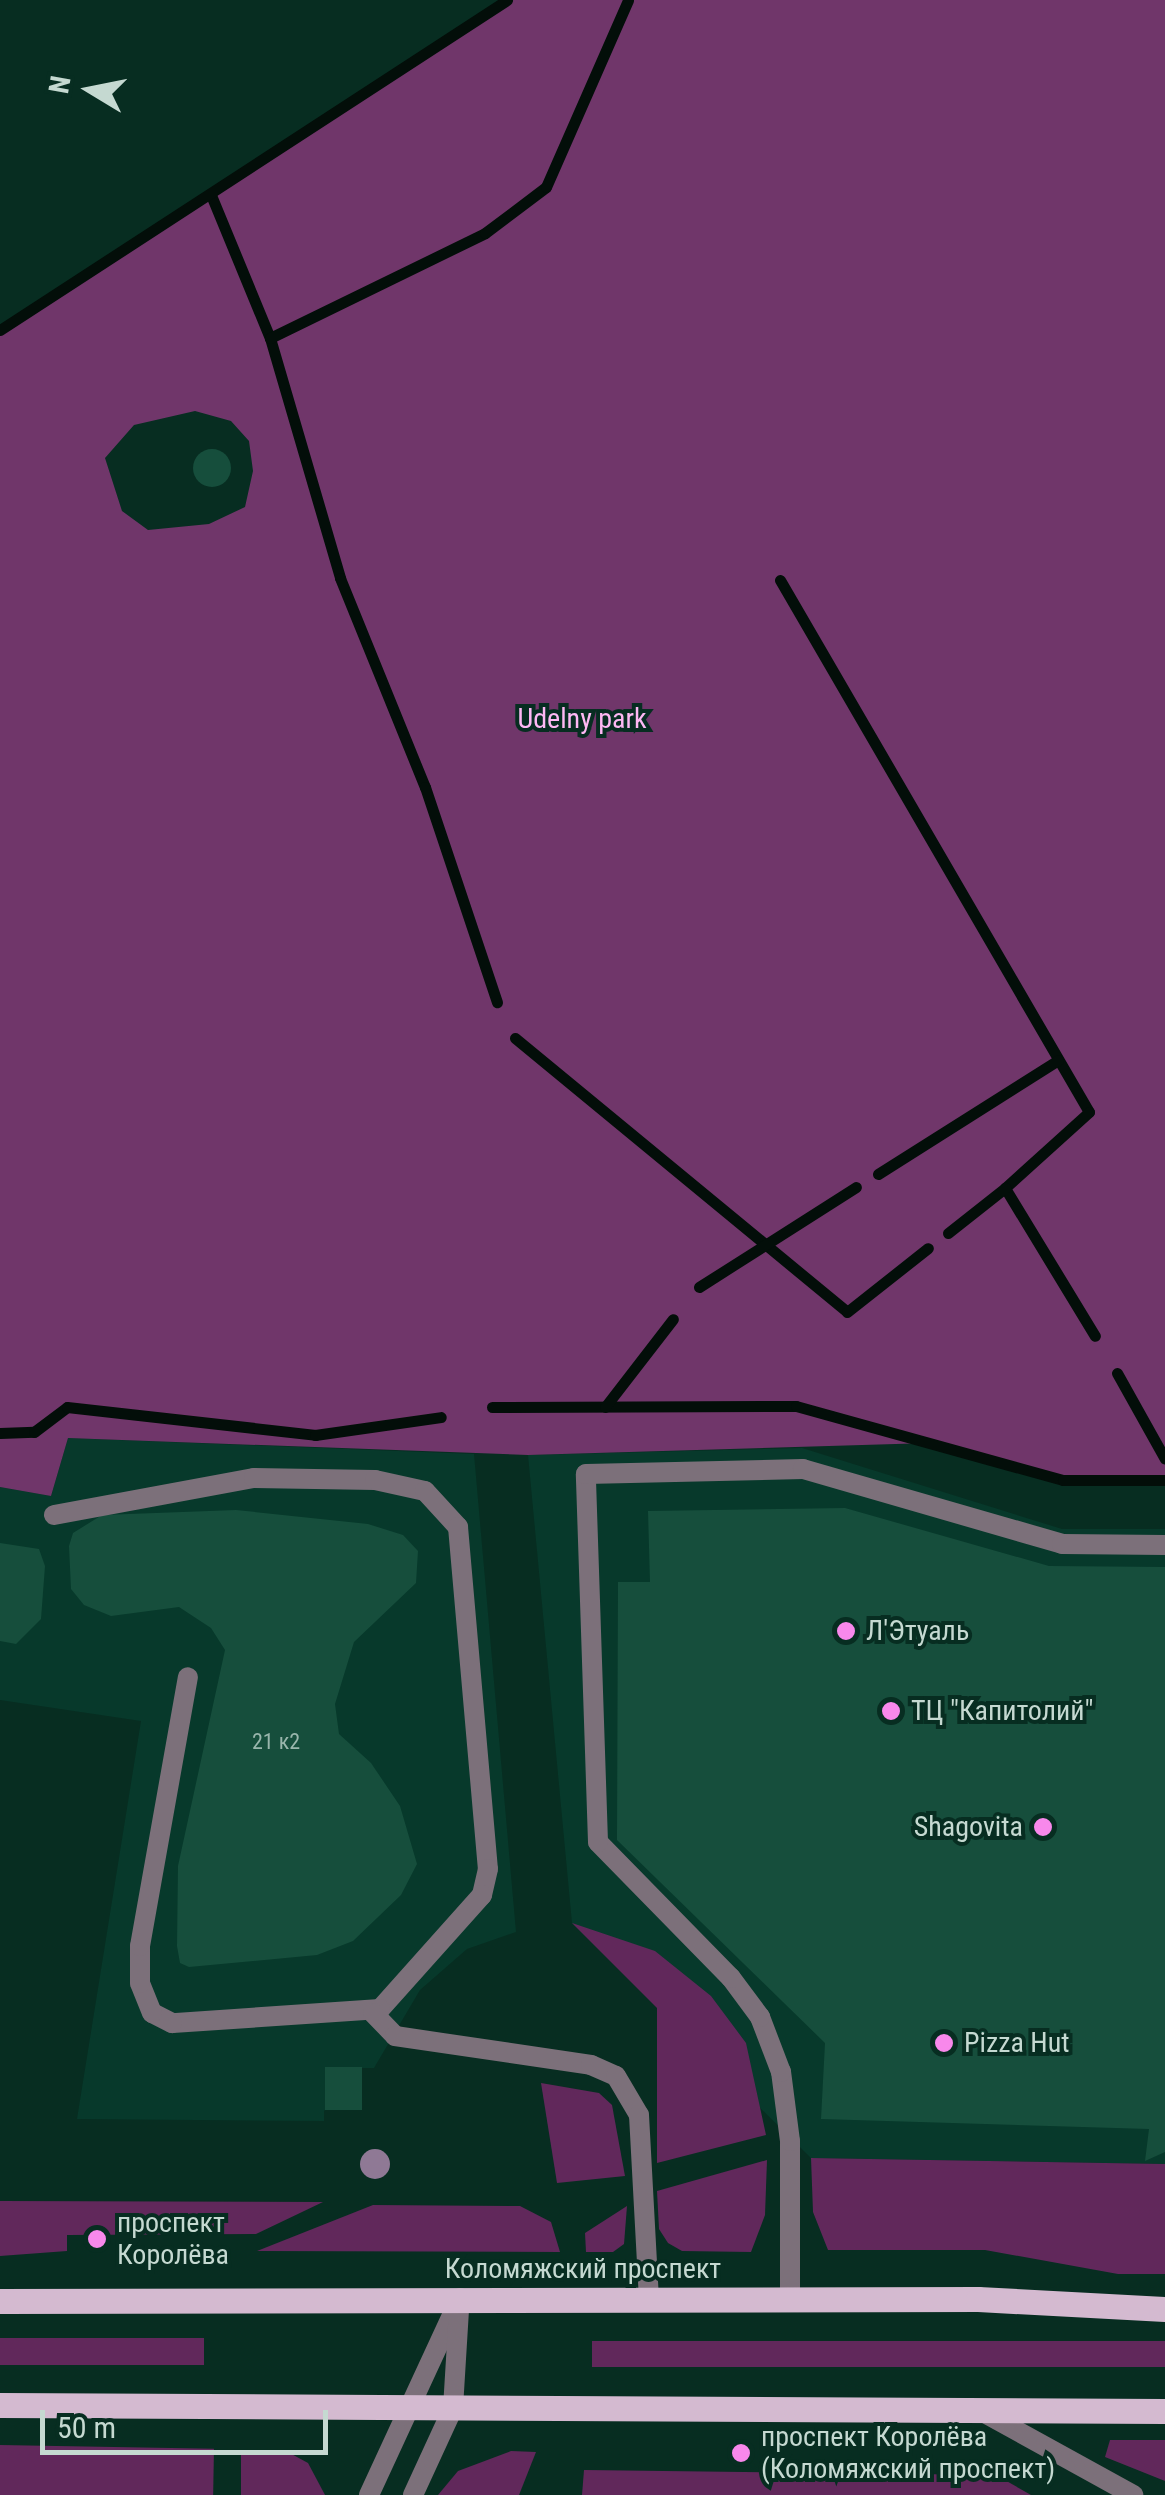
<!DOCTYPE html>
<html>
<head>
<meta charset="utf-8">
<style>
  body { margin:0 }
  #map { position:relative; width:1165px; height:2495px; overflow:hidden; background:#072d21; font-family:"Roboto Condensed",sans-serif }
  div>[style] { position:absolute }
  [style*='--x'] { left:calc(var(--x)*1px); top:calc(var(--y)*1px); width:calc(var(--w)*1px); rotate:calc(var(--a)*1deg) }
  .built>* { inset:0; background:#07392b }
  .green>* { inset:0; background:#61285b; transform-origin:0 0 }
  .forest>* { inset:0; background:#70366a }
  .stream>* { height:11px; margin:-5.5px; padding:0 5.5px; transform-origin:5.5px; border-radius:5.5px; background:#030e09 }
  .building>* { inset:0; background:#164e3c; transform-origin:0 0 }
  .round { border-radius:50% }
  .service>* { height:20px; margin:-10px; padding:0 10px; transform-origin:10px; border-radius:10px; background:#7c707a }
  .minor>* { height:20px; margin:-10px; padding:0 10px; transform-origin:10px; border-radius:10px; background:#7c707a }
  .tertiary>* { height:20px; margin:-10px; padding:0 10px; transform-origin:10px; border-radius:10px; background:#7c707a }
  .primary>* { height:25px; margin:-12.5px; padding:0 12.5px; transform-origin:12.5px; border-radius:12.5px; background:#d4bad0 }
  .trees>* { width:30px; height:30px; margin:-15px; border-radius:50%; background:#8f7995 }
  .dots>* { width:28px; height:28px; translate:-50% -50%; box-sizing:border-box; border:5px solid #072d21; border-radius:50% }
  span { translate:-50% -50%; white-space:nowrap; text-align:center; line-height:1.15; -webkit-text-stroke:8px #072d21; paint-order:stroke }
  .number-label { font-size:22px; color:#99b6ac }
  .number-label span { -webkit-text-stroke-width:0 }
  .park-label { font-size:28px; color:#feb8f4 }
  .poi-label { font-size:28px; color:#c5d9d1 }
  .left { translate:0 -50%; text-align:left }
  .right { translate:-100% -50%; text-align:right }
  .street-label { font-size:28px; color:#c5d9d1 }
  .north { position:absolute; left:40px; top:40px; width:100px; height:100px; -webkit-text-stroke:8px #072d21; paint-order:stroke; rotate:280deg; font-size:28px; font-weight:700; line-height:40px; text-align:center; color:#c5d9d1 }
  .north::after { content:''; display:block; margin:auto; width:35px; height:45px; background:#c5d9d1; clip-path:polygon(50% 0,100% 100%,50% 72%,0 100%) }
  .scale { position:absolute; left:40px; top:2410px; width:288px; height:45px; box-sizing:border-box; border:5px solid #c5d9d1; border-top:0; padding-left:12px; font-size:30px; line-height:35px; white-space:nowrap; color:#c5d9d1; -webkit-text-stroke:8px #072d21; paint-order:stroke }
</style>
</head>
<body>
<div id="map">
  <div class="built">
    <i style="clip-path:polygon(68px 1438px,474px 1454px,516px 1932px,467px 1949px,420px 1990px,374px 2068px,362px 2068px,324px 2111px,324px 2121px,77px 2119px,141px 1721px,0 1700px,0 1487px,51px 1496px)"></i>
    <i style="clip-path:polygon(802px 1448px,1062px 1529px,1165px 1529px,1165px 2164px,811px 2158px,572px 1923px,528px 1455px)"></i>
  </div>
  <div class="green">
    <i style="clip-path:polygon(572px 1923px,655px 1951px,711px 1996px,746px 2043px,766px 2135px,657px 2163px,657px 2008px)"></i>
    <i style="clip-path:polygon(541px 2083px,599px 2093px,612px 2105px,625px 2176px,557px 2183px)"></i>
    <i style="clip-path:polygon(811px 2158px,1165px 2164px,1165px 2274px,1118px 2274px,985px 2250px,828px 2250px,813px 2212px)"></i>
    <i style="clip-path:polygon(767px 2160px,765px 2215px,751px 2252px,682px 2251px,668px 2243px,659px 2229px,657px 2191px)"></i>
    <i style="clip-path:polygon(0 2201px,323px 2202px,256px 2234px,67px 2235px,67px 2251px,0 2256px)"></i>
    <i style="clip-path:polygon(373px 2205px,520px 2206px,551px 2222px,560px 2252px,257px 2251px)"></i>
    <i style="clip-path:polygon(627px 2206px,624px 2244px,613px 2252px,586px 2252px,585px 2233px)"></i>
    <i style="left:0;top:2338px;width:204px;height:27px"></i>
    <i style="left:592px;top:2341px;width:573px;height:26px"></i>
    <i style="clip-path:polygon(1110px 2440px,1165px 2440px,1165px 2481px,1105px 2457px)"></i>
    <i style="left:0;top:2445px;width:214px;height:50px;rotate:1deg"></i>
    <i style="clip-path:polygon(241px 2450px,286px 2451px,308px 2463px,325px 2495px,241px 2495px)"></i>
    <i style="clip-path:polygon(511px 2451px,536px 2452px,519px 2495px,438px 2495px,458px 2471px)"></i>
    <i style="clip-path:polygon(584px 2470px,996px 2475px,1031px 2495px,582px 2495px)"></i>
  </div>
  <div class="forest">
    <i style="clip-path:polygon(evenodd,507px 0,1165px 0,1165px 1480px,1063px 1480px,929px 1443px,528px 1455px,68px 1438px,51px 1496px,0 1487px,0 330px,507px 0,195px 411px,231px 421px,249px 441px,253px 471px,245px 507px,209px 524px,148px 530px,122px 511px,105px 458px,134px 425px,195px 411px)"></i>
  </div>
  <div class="stream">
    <i style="--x:211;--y:195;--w:155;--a:67.6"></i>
    <i style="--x:270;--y:338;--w:250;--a:73.7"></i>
    <i style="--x:340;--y:578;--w:226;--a:67.9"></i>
    <i style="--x:425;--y:787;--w:227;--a:71.5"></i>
    <i style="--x:0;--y:330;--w:605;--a:-33.06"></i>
    <i style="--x:270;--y:338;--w:239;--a:-26"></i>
    <i style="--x:485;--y:233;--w:76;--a:-37"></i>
    <i style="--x:546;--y:187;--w:204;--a:-66.3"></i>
    <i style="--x:780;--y:580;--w:615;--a:59.85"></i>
    <i style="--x:1089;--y:1112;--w:113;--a:137.9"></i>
    <i style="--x:1005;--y:1188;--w:173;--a:58.7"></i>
    <i style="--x:515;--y:1038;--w:430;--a:39.5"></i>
    <i style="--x:847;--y:1312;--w:103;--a:-38.3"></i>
    <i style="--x:878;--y:1174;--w:213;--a:-32.3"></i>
    <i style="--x:948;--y:1233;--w:73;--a:-38.3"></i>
    <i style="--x:699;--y:1287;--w:186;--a:-32.5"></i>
    <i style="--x:1117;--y:1373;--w:98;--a:60.8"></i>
    <i style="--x:492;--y:1407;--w:304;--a:-0.2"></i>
    <i style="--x:796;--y:1406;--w:277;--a:15.5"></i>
    <i style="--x:1063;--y:1480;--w:102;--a:0"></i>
    <i style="--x:605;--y:1407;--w:111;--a:-52.3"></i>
    <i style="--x:0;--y:1433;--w:34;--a:-2"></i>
    <i style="--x:34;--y:1432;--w:41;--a:-37.1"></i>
    <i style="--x:67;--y:1407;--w:250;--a:6.4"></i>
    <i style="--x:315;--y:1435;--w:127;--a:-8.1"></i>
  </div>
  <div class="building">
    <i class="round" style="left:193px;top:449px;width:38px;height:38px"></i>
    <i style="clip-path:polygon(845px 1508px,1049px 1566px,1165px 1567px,1165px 2152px,1145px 2161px,1149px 2129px,821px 2119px,825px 2043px,617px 1840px,618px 1582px,650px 1582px,648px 1511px)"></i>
    <i style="clip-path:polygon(236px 1510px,368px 1524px,403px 1535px,418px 1551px,416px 1583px,354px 1642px,335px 1704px,339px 1734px,371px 1763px,400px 1806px,417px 1864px,401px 1895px,353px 1941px,317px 1955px,189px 1967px,180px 1963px,177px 1946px,178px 1866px,225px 1650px,211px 1628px,179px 1607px,111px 1616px,84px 1605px,71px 1589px,69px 1546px,73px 1533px,102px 1515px)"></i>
    <i style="clip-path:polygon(0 1543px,39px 1549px,45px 1566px,41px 1619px,16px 1644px,0 1641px)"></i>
    <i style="left:325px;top:2067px;width:37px;height:43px"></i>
  </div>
  <div class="service">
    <i style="--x:54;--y:1515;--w:203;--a:-10.5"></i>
    <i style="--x:254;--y:1478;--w:121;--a:0.9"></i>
    <i style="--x:375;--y:1480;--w:51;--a:12.4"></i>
    <i style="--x:425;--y:1491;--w:49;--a:47.5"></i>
    <i style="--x:458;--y:1527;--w:343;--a:85"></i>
    <i style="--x:488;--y:1869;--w:27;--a:103"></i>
    <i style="--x:482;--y:1895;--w:153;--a:131.8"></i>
    <i style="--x:380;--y:2009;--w:208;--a:176.1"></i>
    <i style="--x:172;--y:2023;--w:22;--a:-153"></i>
    <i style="--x:152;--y:2013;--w:32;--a:-112"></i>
    <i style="--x:140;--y:1983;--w:37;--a:-90"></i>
    <i style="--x:140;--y:1946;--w:273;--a:-79.9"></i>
    <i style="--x:373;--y:2013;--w:32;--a:46"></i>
    <i style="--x:395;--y:2036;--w:198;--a:8.4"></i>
    <i style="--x:591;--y:2065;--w:27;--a:24"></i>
    <i style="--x:616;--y:2076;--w:45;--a:59.5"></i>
    <i style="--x:639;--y:2115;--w:184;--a:86.9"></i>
    <i style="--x:790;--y:2300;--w:159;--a:-90"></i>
    <i style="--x:790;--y:2141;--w:70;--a:-97.4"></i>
    <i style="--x:781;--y:2072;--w:59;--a:-110.9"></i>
    <i style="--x:760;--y:2017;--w:49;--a:-126.6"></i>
    <i style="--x:731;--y:1978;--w:190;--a:-134.4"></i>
    <i style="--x:598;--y:1842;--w:368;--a:-91.9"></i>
    <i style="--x:586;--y:1474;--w:217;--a:-1.3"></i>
    <i style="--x:803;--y:1469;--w:270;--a:16.1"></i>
    <i style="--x:1062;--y:1544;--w:103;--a:0.6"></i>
  </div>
  <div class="minor">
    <i style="--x:981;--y:2411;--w:174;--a:28.9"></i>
  </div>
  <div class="tertiary">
    <i style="--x:369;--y:2495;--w:217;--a:-65.2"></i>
    <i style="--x:413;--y:2495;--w:96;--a:-65.3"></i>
    <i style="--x:453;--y:2408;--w:98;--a:-86.5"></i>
  </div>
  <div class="primary">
    <i style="--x:0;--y:2301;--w:978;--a:-0.12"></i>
    <i style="--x:978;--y:2299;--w:187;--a:3.1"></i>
    <i style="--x:0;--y:2405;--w:1165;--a:0.3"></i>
  </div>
  <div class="trees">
    <i style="left:375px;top:2164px"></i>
  </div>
  <div class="dots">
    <i style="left:846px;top:1631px;background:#f888eb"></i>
    <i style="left:891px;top:1711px;background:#f888eb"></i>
    <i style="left:1043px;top:1827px;background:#f888eb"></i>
    <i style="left:944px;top:2043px;background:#f888eb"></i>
    <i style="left:97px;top:2239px;background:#f888eb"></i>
    <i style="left:741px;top:2453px;background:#f888eb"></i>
  </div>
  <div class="number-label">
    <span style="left:276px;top:1742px">21 к2</span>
  </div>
  <div class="park-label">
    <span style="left:582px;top:719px">Udelny park</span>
  </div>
  <div class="poi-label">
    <span class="left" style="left:866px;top:1631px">Л'Этуаль</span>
    <span class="left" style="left:911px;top:1711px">ТЦ "Капитолий"</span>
    <span class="right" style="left:1023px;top:1827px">Shagovita</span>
    <span class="left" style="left:964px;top:2043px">Pizza Hut</span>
    <span class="left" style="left:117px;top:2239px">проспект<br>Королёва</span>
    <span class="left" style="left:761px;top:2453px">проспект Королёва<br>(Коломяжский проспект)</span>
  </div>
  <div class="street-label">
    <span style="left:583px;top:2269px">Коломяжский проспект</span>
  </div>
  <div class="north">N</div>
  <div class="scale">50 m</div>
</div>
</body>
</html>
